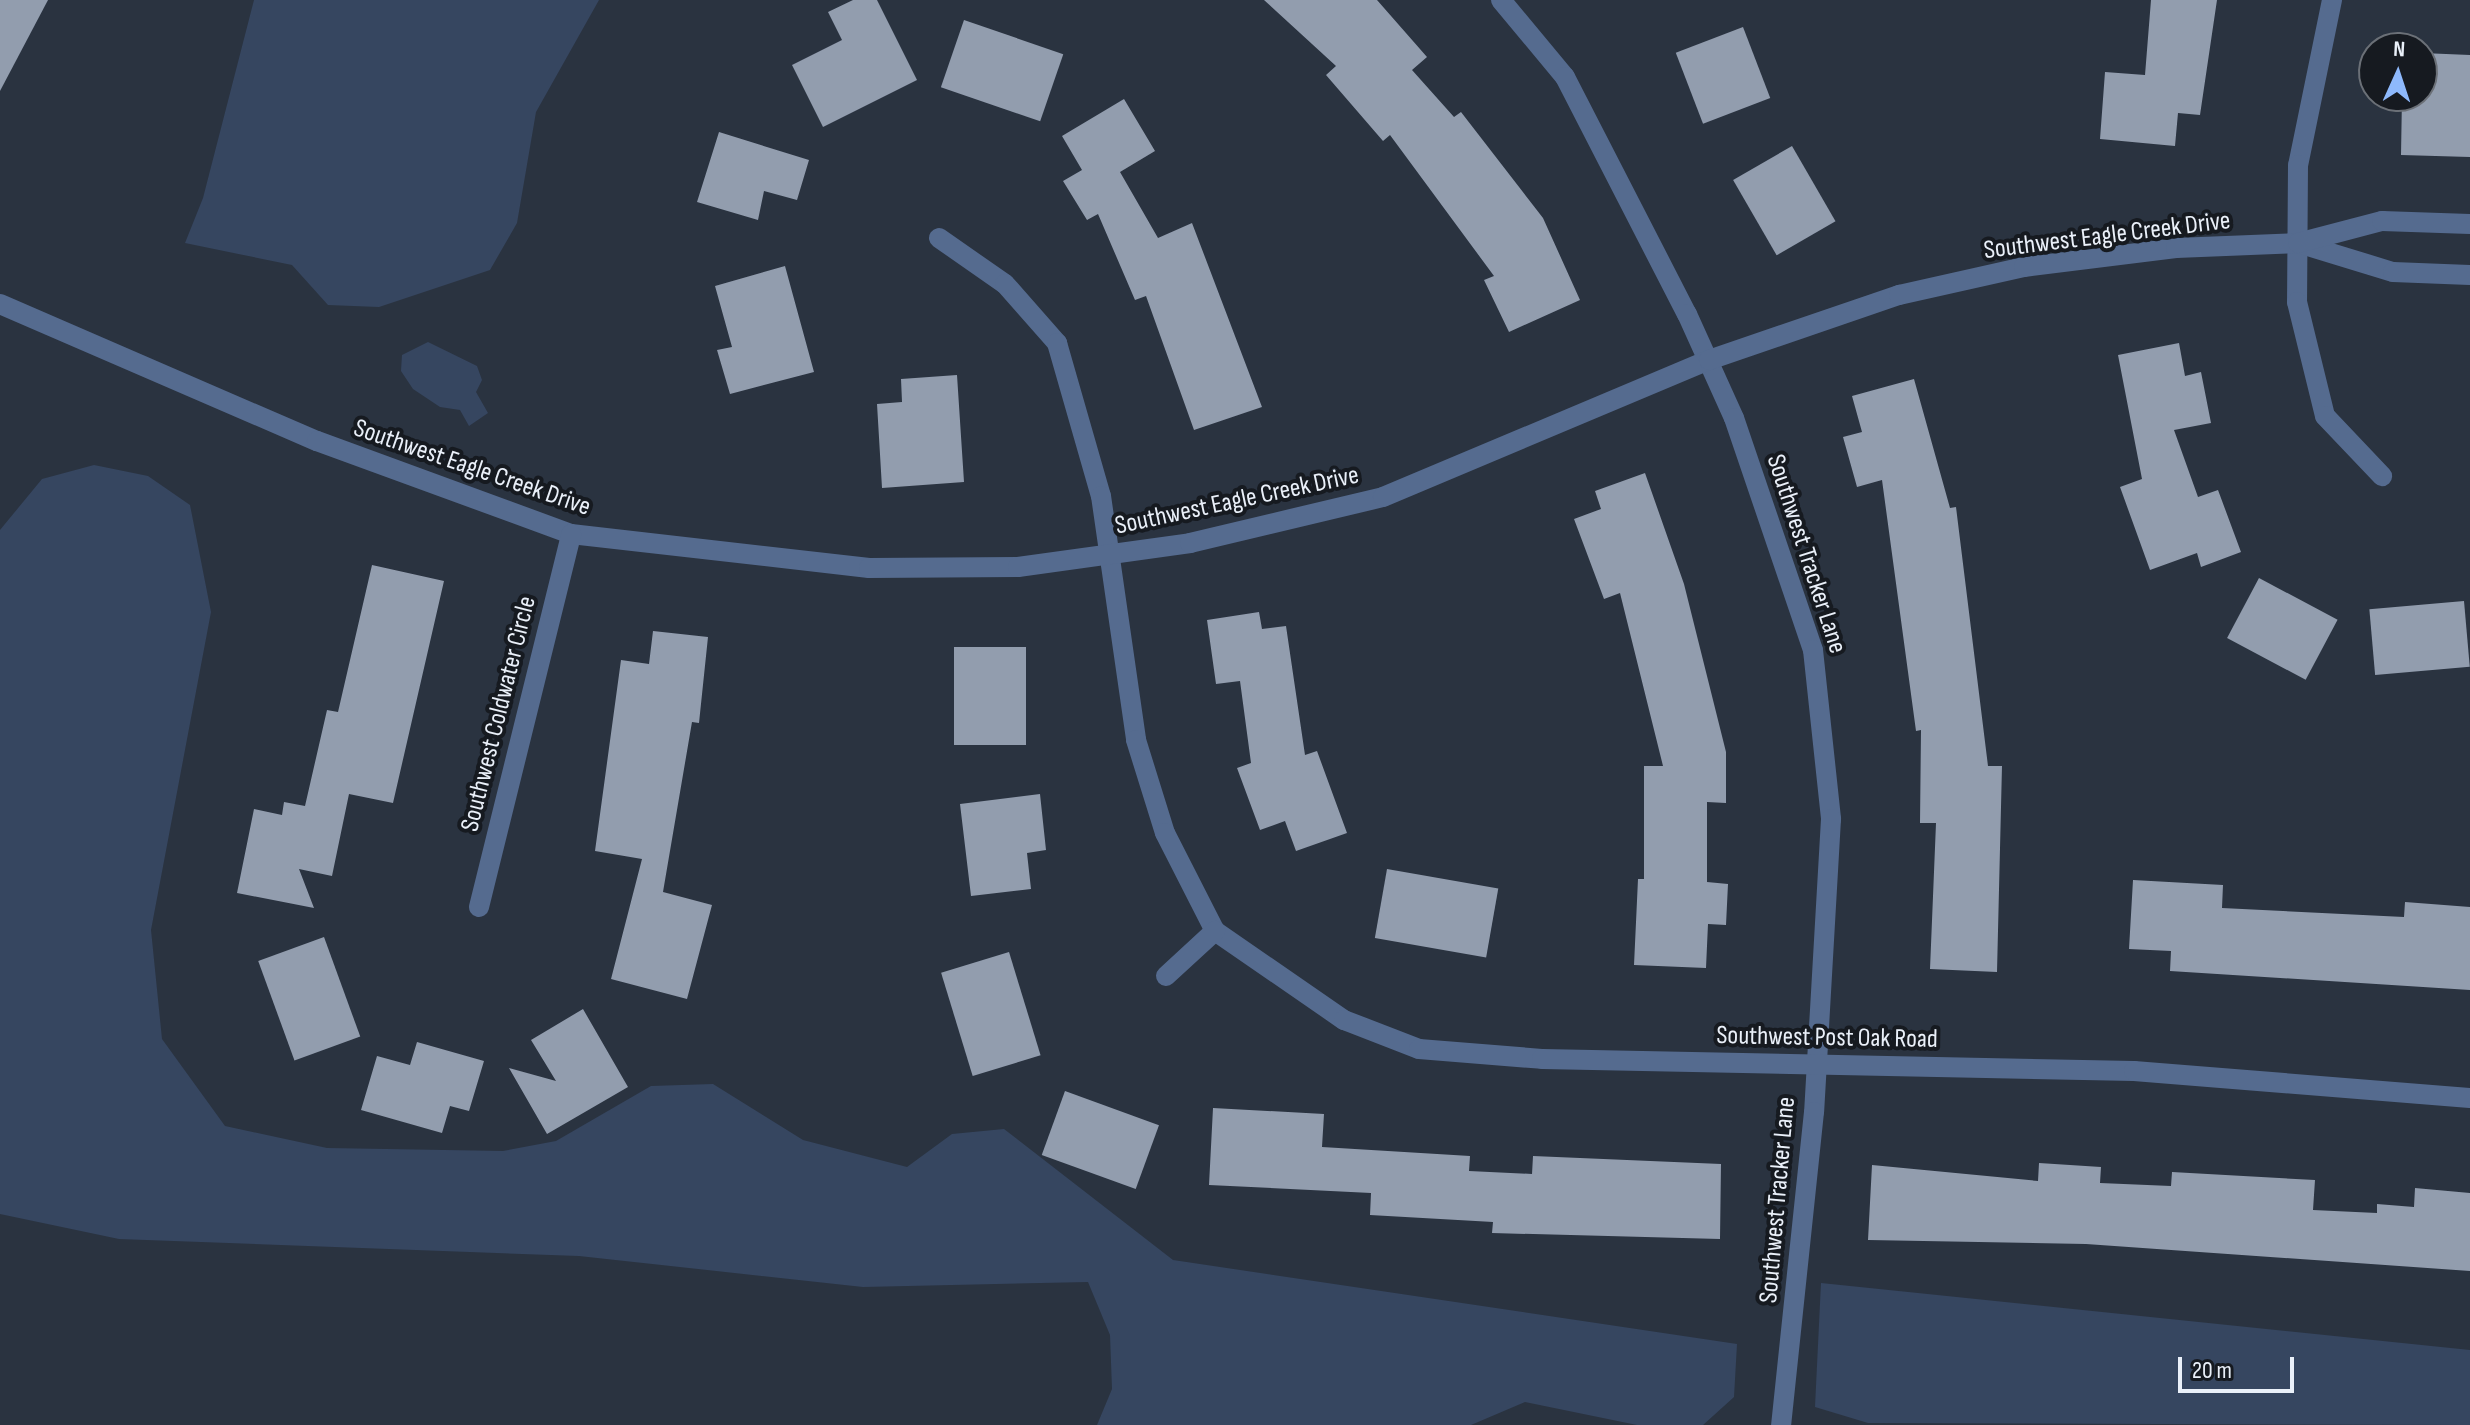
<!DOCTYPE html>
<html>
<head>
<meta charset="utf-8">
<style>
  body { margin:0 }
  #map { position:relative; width:2470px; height:1425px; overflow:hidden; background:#2a3340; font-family:"Sofia Sans Condensed",sans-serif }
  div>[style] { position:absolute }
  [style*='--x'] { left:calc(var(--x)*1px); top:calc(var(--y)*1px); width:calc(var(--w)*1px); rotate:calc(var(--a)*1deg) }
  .green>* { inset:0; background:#364660 }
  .building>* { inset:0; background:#929dae; transform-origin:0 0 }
  .minor>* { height:20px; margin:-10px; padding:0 10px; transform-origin:10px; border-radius:10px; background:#556b8f }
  span { translate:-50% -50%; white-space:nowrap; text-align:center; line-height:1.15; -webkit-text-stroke:8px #161a20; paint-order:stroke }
  .street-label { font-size:26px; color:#eaf0f9 }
  .north { position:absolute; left:2358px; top:32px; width:80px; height:80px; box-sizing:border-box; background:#161a20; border:2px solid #6b7077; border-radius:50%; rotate:3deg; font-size:22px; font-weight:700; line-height:32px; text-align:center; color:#eaf0f9 }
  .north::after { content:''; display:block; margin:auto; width:28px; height:36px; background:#8eb9fc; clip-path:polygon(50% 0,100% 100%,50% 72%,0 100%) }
  .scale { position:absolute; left:2178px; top:1357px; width:116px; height:36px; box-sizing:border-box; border:4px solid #eaf0f9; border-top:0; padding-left:10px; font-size:24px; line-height:28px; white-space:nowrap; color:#eaf0f9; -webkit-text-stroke:6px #161a20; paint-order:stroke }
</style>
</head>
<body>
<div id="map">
  <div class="green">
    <i style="clip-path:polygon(254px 0,599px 0,536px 112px,517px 223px,490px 270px,379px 307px,328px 305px,292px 265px,185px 243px,203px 198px)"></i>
    <i style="clip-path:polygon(428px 342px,477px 366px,482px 380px,476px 392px,488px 413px,469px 426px,460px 410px,440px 407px,413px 389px,401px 371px,402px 355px)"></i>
    <i style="clip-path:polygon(94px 465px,148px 476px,190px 505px,211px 612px,151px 930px,162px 1039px,225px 1126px,327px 1148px,503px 1151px,556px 1141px,651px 1086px,713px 1084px,803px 1140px,907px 1167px,952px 1134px,1004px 1129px,1173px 1260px,1737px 1344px,1734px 1397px,1703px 1425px,1637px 1425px,1525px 1402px,1471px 1425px,1097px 1425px,1112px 1389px,1110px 1335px,1088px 1282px,863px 1287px,579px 1256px,119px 1239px,0 1214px,0 530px,42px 479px)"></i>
    <i style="clip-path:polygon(1821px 1283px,2470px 1350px,2470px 1425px,1868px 1423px,1815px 1407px)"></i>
  </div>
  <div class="building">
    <i style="clip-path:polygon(0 0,48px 0,0 91px)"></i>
    <i style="clip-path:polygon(853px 0,877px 0,917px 80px,823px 127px,792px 65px,842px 40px,828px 12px)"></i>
    <i style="clip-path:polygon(1264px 0,1377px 0,1427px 57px,1412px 70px,1454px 117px,1461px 112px,1543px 218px,1580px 300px,1509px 332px,1484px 280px,1494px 276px,1390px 135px,1383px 141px,1326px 75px,1336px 66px)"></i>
    <i style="clip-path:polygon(2151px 0,2217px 0,2200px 115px,2178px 113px,2175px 146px,2100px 139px,2105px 72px,2145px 75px)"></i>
    <i style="left:964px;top:20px;width:105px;height:71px;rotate:19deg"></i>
    <i style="left:1743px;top:27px;width:76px;height:72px;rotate:69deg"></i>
    <i style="clip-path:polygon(2422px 53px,2470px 55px,2470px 157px,2401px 155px,2402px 96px,2422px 96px)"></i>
    <i style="clip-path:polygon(1124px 99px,1155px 151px,1120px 172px,1158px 238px,1192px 223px,1262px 407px,1194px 430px,1146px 296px,1135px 300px,1098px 214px,1087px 220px,1063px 181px,1082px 170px,1062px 136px)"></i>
    <i style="clip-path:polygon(719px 132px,809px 160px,797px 200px,764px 191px,758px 220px,697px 202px)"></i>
    <i style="left:1792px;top:146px;width:87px;height:68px;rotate:60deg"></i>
    <i style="clip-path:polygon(785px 266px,814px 372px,730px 394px,717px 350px,732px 347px,715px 286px)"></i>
    <i style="clip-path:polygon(2179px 343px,2185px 376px,2201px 372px,2211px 423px,2174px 430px,2198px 497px,2218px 490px,2241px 552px,2201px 567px,2197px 553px,2150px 570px,2120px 487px,2142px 479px,2118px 355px)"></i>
    <i style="clip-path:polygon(957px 375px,964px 482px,882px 488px,877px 404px,902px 402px,901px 379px)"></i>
    <i style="clip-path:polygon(1914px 379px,1950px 508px,1956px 507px,1988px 766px,2002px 766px,1997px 972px,1930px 969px,1936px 823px,1920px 823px,1921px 730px,1916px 731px,1882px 480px,1857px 487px,1843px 437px,1862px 432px,1852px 396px)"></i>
    <i style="clip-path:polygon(1645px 473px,1684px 584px,1726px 752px,1726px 803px,1707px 802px,1707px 882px,1728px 884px,1726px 925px,1708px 924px,1706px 968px,1634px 965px,1638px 879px,1644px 879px,1644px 766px,1663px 766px,1620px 593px,1604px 599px,1574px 519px,1601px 509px,1595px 491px)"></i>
    <i style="clip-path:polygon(372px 565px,444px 581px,393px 803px,349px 794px,332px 876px,299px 869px,314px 908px,237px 893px,254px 809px,282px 815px,284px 802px,305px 806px,327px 710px,338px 712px)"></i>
    <i style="left:2259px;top:578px;width:89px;height:68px;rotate:28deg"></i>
    <i style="left:2464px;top:601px;width:66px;height:95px;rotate:85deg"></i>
    <i style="clip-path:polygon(1259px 612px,1262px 629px,1286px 626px,1305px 755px,1317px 751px,1347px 833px,1296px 851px,1285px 821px,1260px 830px,1237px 768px,1251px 763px,1240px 681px,1216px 684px,1207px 620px)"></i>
    <i style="clip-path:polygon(653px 631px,708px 637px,699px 723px,692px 722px,663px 892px,712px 905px,687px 999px,611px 979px,642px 859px,595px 851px,621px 660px,649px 664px)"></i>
    <i style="left:954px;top:647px;width:72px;height:98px"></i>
    <i style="clip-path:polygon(1040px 794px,1046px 850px,1027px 853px,1031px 889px,971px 896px,960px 804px)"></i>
    <i style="left:1387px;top:869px;width:113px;height:70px;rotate:10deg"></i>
    <i style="clip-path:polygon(2133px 880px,2223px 885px,2222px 908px,2404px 917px,2405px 902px,2470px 907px,2470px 990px,2170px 971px,2171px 951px,2129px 949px)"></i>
    <i style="left:324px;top:937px;width:106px;height:70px;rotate:70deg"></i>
    <i style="left:1009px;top:952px;width:108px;height:71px;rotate:73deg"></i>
    <i style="clip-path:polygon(583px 1009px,628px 1087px,547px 1134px,509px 1068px,556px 1081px,531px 1040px)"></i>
    <i style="clip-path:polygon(417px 1042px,484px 1061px,469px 1111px,450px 1106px,442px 1133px,361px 1110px,377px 1056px,410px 1065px)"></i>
    <i style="left:1065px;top:1091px;width:100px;height:68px;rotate:20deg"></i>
    <i style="clip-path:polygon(1213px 1108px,1324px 1114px,1322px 1147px,1470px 1156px,1469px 1171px,1532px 1174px,1533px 1156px,1721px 1164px,1720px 1239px,1492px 1233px,1493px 1222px,1370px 1215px,1371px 1193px,1209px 1185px)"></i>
    <i style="clip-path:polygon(2039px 1163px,2101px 1167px,2100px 1183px,2171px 1186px,2172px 1172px,2315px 1180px,2313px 1210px,2377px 1213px,2377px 1204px,2414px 1207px,2415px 1188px,2470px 1193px,2470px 1271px,2086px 1244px,1868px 1240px,1872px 1165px,2038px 1181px)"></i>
  </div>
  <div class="minor">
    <i style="--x:1501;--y:0;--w:100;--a:50.3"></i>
    <i style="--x:1565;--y:77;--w:267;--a:62.8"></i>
    <i style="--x:1687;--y:314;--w:114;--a:65.7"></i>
    <i style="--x:1734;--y:418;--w:245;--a:71.2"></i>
    <i style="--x:1813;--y:650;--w:170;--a:83.9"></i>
    <i style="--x:1831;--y:819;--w:293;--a:93.3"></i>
    <i style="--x:1814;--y:1112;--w:315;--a:96"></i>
    <i style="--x:2332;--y:0;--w:168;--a:101.6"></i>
    <i style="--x:2298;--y:165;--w:137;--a:90.4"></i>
    <i style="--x:2297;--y:302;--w:117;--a:76.2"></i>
    <i style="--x:2325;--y:416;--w:83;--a:46.5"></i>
    <i style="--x:939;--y:238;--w:80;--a:34.9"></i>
    <i style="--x:1005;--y:284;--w:79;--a:48.6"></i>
    <i style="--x:1057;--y:343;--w:159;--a:74"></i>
    <i style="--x:1101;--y:496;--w:246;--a:81.8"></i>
    <i style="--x:1136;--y:740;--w:97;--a:72.7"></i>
    <i style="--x:1165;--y:833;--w:110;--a:63"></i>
    <i style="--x:1215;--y:931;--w:157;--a:34.6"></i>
    <i style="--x:1344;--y:1020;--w:80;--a:21.1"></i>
    <i style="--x:1419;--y:1049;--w:123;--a:4.6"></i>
    <i style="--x:1542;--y:1059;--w:592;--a:1.16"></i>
    <i style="--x:2134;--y:1071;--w:337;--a:4.6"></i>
    <i style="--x:2298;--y:243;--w:99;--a:17"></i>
    <i style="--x:2393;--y:272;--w:77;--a:2.2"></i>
    <i style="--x:0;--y:304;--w:345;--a:23.4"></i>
    <i style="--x:317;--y:441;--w:270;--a:20.1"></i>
    <i style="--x:571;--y:534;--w:300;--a:6.5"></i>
    <i style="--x:869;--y:568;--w:149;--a:-0.4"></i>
    <i style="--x:1018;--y:567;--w:174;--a:-7.9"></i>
    <i style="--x:1190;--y:543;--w:198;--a:-13.4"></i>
    <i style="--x:1383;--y:497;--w:354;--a:-22.8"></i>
    <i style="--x:1709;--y:360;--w:201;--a:-18.9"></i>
    <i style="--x:1899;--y:295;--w:128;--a:-12.6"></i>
    <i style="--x:2024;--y:267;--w:153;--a:-7.1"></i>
    <i style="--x:2176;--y:248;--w:122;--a:-2.3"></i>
    <i style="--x:2298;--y:243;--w:87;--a:-14.7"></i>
    <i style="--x:2382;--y:221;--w:88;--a:2"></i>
    <i style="--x:479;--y:907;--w:384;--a:-76.1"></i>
    <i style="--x:1166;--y:976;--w:67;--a:-42.6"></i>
  </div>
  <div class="street-label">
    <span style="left:2107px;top:236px;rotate:-7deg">Southwest Eagle Creek Drive</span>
    <span style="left:472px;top:468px;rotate:19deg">Southwest Eagle Creek Drive</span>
    <span style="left:1237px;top:501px;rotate:-12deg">Southwest Eagle Creek Drive</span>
    <span style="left:1806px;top:554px;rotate:72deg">Southwest Tracker Lane</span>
    <span style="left:499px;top:714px;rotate:-76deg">Southwest Coldwater Circle</span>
    <span style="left:1827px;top:1038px;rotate:1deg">Southwest Post Oak Road</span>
    <span style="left:1778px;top:1200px;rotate:-85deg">Southwest Tracker Lane</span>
  </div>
  <div class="north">N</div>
  <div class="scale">20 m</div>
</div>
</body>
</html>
